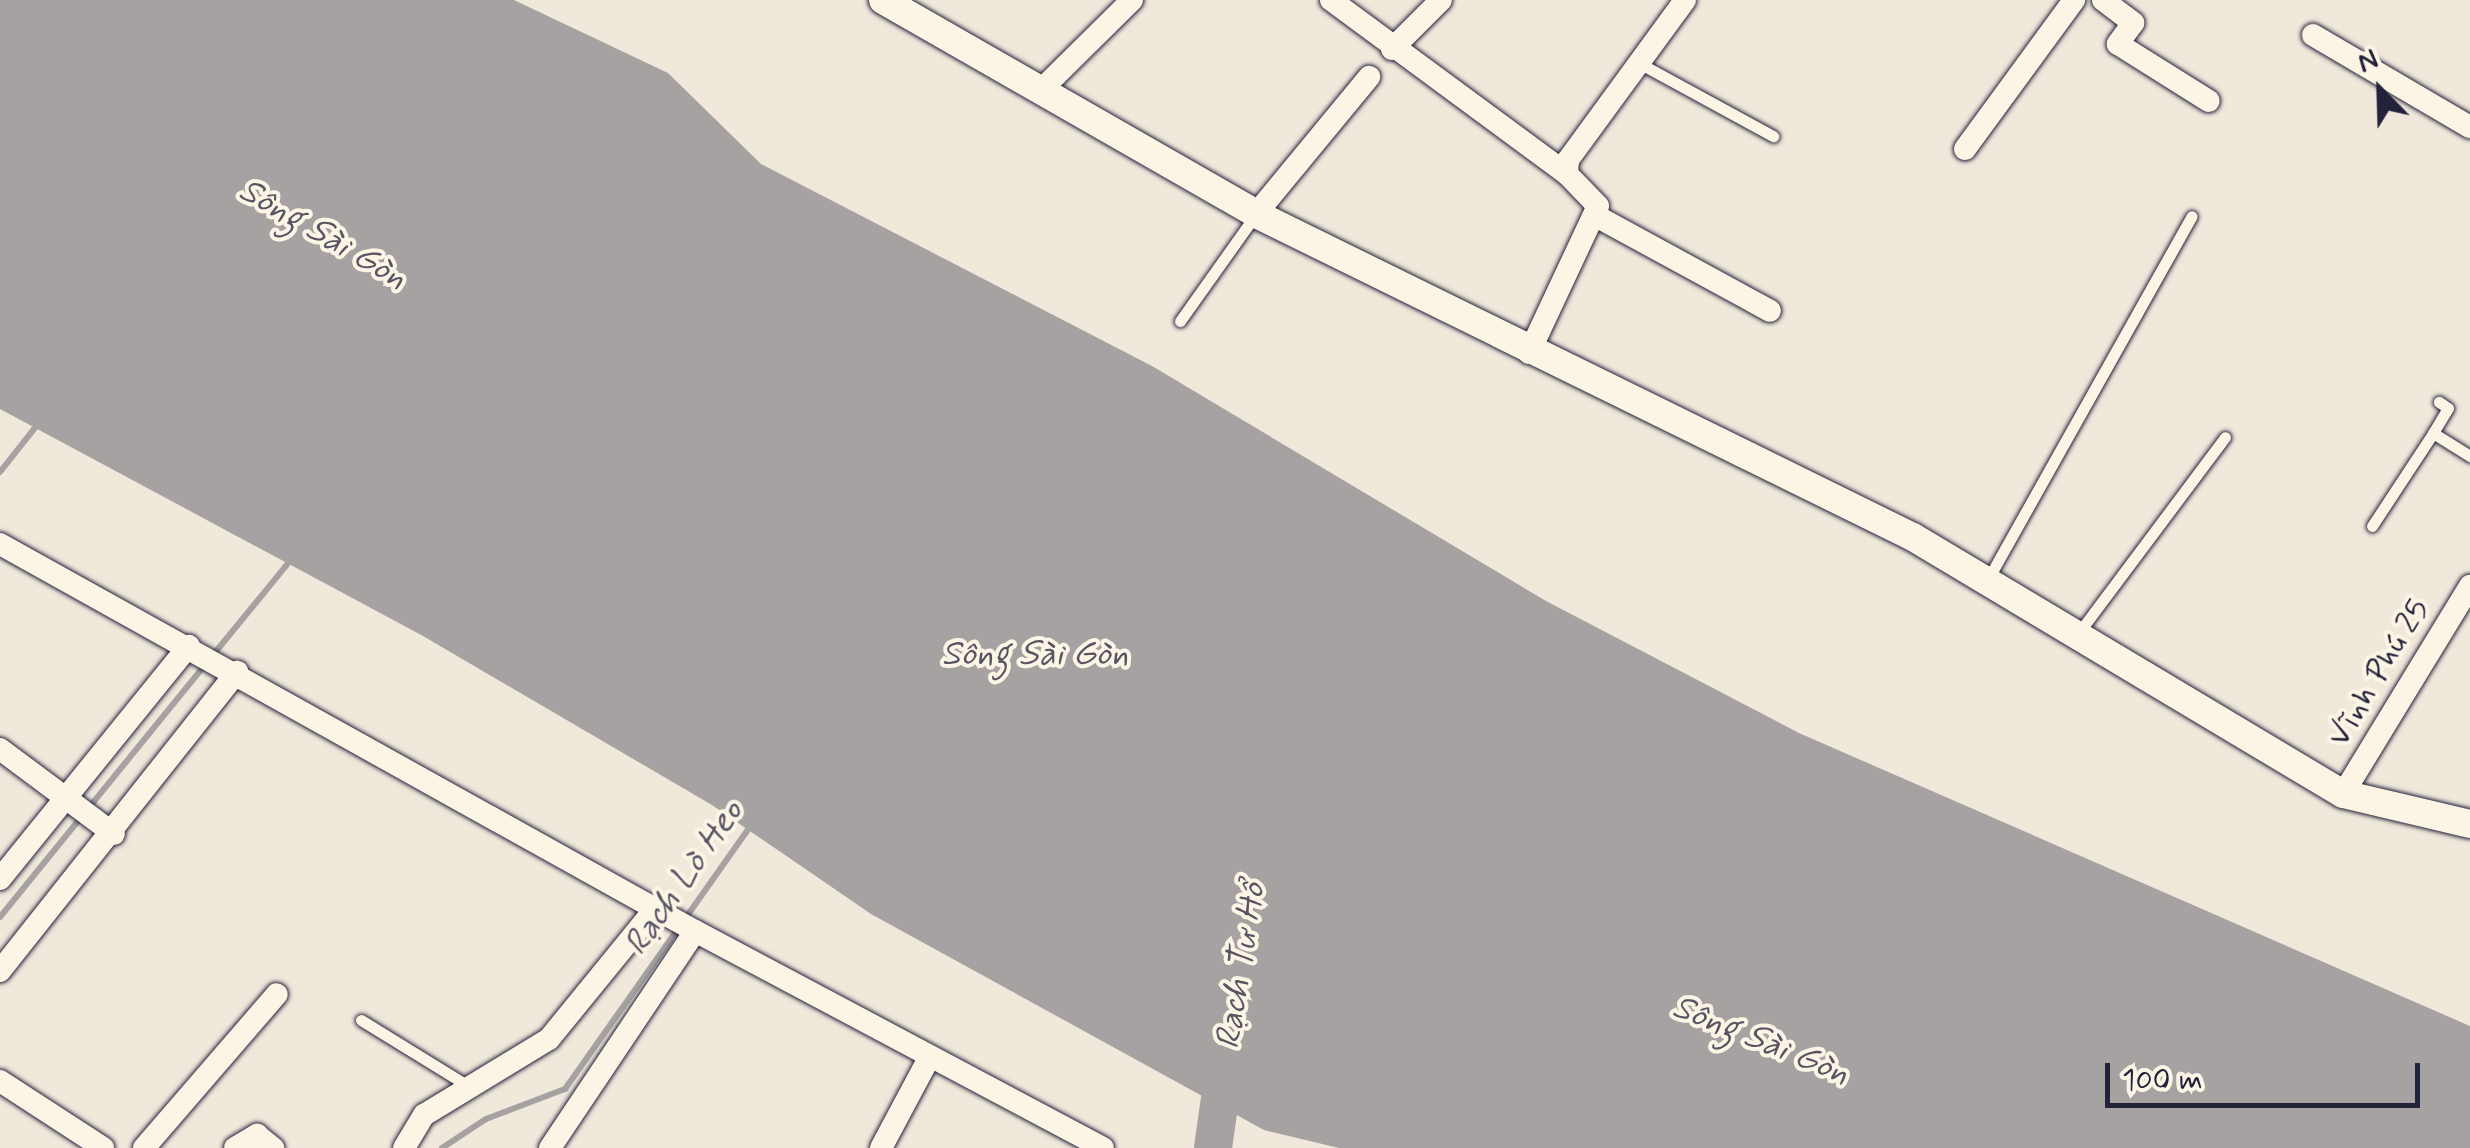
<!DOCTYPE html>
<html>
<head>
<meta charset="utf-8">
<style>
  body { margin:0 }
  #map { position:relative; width:2470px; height:1148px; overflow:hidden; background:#efe8db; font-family:Mynerve,sans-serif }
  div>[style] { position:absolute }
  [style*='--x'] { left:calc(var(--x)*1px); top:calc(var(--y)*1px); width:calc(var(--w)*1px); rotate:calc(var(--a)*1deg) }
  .water>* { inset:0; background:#a6a2a2 }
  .stream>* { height:6px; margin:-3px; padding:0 3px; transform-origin:3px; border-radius:3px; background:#a6a2a2 }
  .river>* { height:38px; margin:-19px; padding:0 19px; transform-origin:19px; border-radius:19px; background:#a6a2a2 }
  .roads { filter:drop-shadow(0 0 2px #22223b) drop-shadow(0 0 2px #22223b) }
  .service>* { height:11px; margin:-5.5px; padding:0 5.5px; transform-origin:5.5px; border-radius:5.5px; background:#fcf5e5 }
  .minor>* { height:22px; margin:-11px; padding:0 11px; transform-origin:11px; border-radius:11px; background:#fcf5e5 }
  .tertiary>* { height:28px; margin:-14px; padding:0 14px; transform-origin:14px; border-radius:14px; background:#fcf5e5 }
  span { translate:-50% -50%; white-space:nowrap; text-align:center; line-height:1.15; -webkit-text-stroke:8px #fcf5e5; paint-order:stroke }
  .street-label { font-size:32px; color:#22223b }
  .water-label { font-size:35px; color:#575564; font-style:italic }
  .north { position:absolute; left:2330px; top:40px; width:100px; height:100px; -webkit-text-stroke:8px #fcf5e5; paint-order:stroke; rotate:337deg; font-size:28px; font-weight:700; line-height:40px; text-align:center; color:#22223b }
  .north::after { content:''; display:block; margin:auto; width:35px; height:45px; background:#22223b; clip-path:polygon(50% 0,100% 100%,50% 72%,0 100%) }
  .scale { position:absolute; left:2105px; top:1063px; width:315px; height:45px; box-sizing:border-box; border:5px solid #22223b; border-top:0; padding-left:12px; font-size:30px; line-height:35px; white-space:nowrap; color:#22223b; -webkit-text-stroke:8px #fcf5e5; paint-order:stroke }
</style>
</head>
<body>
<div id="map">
  <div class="water">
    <i style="clip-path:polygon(0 0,514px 0,668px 73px,761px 164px,1152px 366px,1546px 601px,1799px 733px,2470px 1026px,2470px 1148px,1339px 1148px,1264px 1130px,871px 914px,712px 805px,423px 636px,0 409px)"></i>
  </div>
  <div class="stream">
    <i style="--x:0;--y:472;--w:61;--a:-51.6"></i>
    <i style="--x:213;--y:655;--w:128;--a:-50.7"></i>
    <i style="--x:0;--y:917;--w:325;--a:-50.9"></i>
    <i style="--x:442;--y:1148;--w:53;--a:-33.4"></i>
    <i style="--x:486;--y:1119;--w:85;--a:-20.8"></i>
    <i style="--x:565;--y:1089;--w:323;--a:-54.8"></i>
  </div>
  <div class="river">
    <i style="--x:1213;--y:1148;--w:93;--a:-82"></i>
  </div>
  <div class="roads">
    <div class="service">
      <i style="--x:1639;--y:63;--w:153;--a:28.6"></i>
      <i style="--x:1180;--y:321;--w:131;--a:-54.6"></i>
      <i style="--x:2433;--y:433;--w:29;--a:-59"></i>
      <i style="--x:2448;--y:408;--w:11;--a:-146"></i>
      <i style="--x:2372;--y:526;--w:111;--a:-56.7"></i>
      <i style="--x:2433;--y:433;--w:44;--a:31.9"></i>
      <i style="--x:1988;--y:579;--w:416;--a:-60.7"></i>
      <i style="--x:2080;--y:631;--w:242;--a:-53.2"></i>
      <i style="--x:361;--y:1020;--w:128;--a:31.6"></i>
    </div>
    <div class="minor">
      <i style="--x:1331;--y:0;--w:293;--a:36.4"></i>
      <i style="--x:2103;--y:0;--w:38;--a:37"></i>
      <i style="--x:2133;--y:23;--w:26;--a:126"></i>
      <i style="--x:2118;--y:44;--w:107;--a:32.1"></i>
      <i style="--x:2313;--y:35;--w:182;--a:30.4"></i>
      <i style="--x:1392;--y:49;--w:69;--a:-45"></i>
      <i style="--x:1041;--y:90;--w:128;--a:-44.7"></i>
      <i style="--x:1965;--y:149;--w:185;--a:-53.8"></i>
      <i style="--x:1256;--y:214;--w:178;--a:-50.5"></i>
      <i style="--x:1596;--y:216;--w:198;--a:28.6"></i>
      <i style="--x:1529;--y:353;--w:162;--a:-64.9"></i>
      <i style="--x:1598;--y:206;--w:45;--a:-134.1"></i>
      <i style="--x:1567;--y:174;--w:14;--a:-86"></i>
      <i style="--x:1568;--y:160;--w:198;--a:-53.8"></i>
      <i style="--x:0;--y:544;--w:795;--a:29.11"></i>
      <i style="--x:695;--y:931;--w:462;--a:28"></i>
      <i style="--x:0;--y:749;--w:142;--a:36.7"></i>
      <i style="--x:2343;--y:794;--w:244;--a:-58.6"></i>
      <i style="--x:0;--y:879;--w:300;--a:-51"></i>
      <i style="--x:0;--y:971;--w:382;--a:-51.6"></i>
      <i style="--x:0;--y:1081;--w:123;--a:33"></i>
      <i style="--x:144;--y:1148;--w:203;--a:-49.2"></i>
      <i style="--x:235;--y:1148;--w:26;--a:-31"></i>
      <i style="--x:257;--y:1135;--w:21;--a:39"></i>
      <i style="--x:404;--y:1148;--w:39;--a:-59"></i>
      <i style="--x:424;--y:1115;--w:146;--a:-31.3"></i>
      <i style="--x:549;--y:1039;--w:168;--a:-50.8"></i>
      <i style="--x:550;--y:1148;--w:261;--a:-56.2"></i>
      <i style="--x:881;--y:1148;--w:102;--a:-61.9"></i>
    </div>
    <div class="tertiary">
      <i style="--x:883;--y:0;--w:430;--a:29.8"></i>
      <i style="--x:1256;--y:214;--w:732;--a:26.18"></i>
      <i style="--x:1913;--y:537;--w:501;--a:30.87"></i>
      <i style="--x:2343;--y:794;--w:130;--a:13.3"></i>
    </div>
  </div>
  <div class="street-label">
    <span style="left:2379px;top:673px;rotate:-59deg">Vĩnh Phú 25</span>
  </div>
  <div class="water-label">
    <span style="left:323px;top:234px;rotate:30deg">Sông Sài Gòn</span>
    <span style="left:1035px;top:654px">Sông Sài Gòn</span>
    <span style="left:684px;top:878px;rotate:-55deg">Rạch Lò Heo</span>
    <span style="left:1241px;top:966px;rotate:-81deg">Rạch Tư Hổ</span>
    <span style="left:1761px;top:1040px;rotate:22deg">Sông Sài Gòn</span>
  </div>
  <div class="north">N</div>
  <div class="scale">100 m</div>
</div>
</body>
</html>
